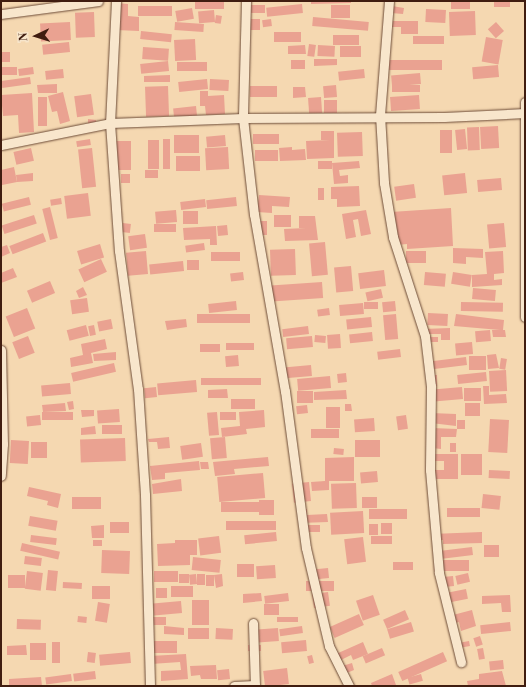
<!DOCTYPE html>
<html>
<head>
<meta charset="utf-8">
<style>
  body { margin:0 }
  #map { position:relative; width:526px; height:687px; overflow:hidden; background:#f5d8b1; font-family:"Libre Bodoni",serif }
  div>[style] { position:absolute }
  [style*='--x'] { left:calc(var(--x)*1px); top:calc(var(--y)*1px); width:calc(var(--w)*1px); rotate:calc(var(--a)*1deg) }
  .building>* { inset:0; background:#eaa291; transform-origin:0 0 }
  .roads { filter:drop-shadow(0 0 1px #6d4c38) drop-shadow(0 0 1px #6d4c38) }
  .street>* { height:9px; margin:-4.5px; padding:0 4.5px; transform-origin:4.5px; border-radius:4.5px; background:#f8e6cc }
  span { translate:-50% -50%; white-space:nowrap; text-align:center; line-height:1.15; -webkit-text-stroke:3px #f8e6cc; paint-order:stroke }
  .frame { position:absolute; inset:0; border:2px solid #401d10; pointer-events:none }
  .north { position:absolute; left:16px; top:16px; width:40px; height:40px; -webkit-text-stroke:3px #f8e6cc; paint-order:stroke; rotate:266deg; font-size:11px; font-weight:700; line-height:16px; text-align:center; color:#401d10 }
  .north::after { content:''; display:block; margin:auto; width:14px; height:18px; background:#401d10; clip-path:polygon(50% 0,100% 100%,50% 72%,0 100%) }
</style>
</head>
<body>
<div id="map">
  <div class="building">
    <i style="left:195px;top:1px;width:29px;height:8px"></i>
    <i style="clip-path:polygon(311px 1px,351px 1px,351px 3px,311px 4px)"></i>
    <i style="left:451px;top:1px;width:19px;height:8px"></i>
    <i style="left:494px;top:1px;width:16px;height:6px"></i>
    <i style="clip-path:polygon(115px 3px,128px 4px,128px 16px,139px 17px,139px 31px,116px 30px)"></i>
    <i style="left:302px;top:4px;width:9px;height:36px;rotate:84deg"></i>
    <i style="left:265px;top:5px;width:8px;height:17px;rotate:90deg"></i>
    <i style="left:350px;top:5px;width:13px;height:19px;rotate:90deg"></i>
    <i style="left:138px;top:6px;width:34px;height:10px"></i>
    <i style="clip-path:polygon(392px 6px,404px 8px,403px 14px,391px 13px)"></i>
    <i style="left:192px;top:8px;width:11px;height:17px;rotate:80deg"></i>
    <i style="left:426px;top:9px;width:20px;height:13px;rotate:3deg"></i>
    <i style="left:214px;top:10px;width:12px;height:16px;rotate:85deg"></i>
    <i style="left:475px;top:11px;width:24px;height:26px;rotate:88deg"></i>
    <i style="left:94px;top:12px;width:25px;height:19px;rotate:88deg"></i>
    <i style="left:216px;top:15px;width:6px;height:8px;rotate:9deg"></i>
    <i style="left:313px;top:17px;width:56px;height:9px;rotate:5deg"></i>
    <i style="left:260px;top:19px;width:11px;height:13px;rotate:90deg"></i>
    <i style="left:271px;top:19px;width:7px;height:9px;rotate:82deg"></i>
    <i style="clip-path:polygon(388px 21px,418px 21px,418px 34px,401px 34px,401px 27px,388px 27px)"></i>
    <i style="left:70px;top:22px;width:18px;height:30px;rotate:87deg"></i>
    <i style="left:175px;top:22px;width:29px;height:8px;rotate:4deg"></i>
    <i style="left:496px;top:22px;width:12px;height:11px;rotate:48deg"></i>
    <i style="left:141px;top:31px;width:31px;height:8px;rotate:6deg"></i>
    <i style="left:301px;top:32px;width:10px;height:27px;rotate:90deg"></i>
    <i style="left:359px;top:35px;width:10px;height:26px;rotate:90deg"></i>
    <i style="left:444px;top:36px;width:8px;height:31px;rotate:90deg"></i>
    <i style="left:486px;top:37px;width:17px;height:25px;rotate:10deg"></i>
    <i style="left:195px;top:39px;width:21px;height:21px;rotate:87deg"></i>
    <i style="left:69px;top:42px;width:10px;height:27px;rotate:84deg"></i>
    <i style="left:309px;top:44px;width:7px;height:12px;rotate:8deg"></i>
    <i style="clip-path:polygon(305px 45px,306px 54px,288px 54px,288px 46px)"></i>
    <i style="left:318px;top:45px;width:17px;height:11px;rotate:3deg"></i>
    <i style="left:361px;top:46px;width:11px;height:21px;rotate:90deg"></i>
    <i style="left:143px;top:47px;width:26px;height:12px;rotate:4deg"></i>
    <i style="left:1px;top:52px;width:9px;height:10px"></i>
    <i style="clip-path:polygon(314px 59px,337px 59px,337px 65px,314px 66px)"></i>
    <i style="left:291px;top:60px;width:14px;height:9px"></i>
    <i style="left:442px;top:60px;width:10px;height:54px;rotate:90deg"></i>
    <i style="left:168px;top:61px;width:10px;height:28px;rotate:84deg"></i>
    <i style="left:207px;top:62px;width:9px;height:30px;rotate:90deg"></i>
    <i style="left:498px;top:65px;width:12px;height:26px;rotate:85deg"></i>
    <i style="left:17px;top:67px;width:8px;height:16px;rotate:90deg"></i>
    <i style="left:33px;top:67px;width:7px;height:15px;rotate:82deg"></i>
    <i style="left:63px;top:69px;width:9px;height:18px;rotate:84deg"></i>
    <i style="left:364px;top:69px;width:9px;height:26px;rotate:84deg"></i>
    <i style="left:420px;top:73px;width:11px;height:29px;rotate:85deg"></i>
    <i style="clip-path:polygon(170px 75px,170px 82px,144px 82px,144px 76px)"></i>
    <i style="left:30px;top:77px;width:7px;height:29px;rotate:82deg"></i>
    <i style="left:207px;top:79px;width:10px;height:29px;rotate:84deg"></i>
    <i style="left:210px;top:79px;width:19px;height:11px;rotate:3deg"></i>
    <i style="clip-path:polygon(57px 84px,57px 93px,38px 93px,37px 85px)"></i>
    <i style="left:336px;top:85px;width:12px;height:13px;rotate:85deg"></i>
    <i style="left:420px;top:85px;width:7px;height:28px;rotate:90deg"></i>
    <i style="left:168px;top:86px;width:30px;height:23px;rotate:88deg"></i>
    <i style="left:250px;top:86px;width:27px;height:11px"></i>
    <i style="clip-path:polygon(293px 87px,305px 87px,306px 97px,293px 98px)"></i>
    <i style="clip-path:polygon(200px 91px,208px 91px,208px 96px,224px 95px,225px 114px,206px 115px,205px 106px,200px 106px)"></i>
    <i style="clip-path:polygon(63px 92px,70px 121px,60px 124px,57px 111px,52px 112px,48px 96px)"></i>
    <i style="clip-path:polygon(32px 93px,34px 132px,19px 133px,18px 115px,3px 116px,1px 95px)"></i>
    <i style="left:91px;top:94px;width:21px;height:17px;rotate:82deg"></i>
    <i style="left:419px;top:95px;width:14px;height:29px;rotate:86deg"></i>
    <i style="left:38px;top:97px;width:9px;height:29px"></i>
    <i style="left:321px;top:97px;width:16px;height:13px;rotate:86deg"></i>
    <i style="left:324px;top:100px;width:13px;height:13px"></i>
    <i style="left:196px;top:106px;width:10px;height:23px;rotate:84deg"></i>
    <i style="clip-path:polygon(88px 119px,96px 120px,96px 126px,88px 125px)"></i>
    <i style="left:498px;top:126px;width:22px;height:18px;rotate:87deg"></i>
    <i style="left:479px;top:127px;width:23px;height:12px;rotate:88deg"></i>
    <i style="left:465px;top:129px;width:20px;height:10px;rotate:84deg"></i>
    <i style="left:440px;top:130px;width:12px;height:23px"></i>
    <i style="clip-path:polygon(321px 131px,334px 131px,334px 158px,307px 159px,306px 141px,330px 140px,321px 140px)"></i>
    <i style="left:362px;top:132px;width:24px;height:25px;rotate:88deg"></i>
    <i style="left:279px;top:134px;width:10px;height:26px;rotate:90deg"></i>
    <i style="left:199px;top:135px;width:18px;height:25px;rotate:90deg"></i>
    <i style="left:225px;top:135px;width:11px;height:19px;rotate:85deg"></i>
    <i style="left:90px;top:139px;width:6px;height:14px;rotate:81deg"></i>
    <i style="left:163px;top:139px;width:7px;height:30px"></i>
    <i style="left:148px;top:140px;width:11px;height:29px"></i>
    <i style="left:116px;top:141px;width:15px;height:29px"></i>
    <i style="left:228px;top:147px;width:22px;height:23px;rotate:87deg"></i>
    <i style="clip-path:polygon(292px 147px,292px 150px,305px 149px,306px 160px,280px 161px,279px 148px)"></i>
    <i style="left:31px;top:148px;width:13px;height:18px;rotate:77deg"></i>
    <i style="left:92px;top:148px;width:39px;height:14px;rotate:84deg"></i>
    <i style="left:278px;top:150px;width:11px;height:23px;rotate:90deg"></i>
    <i style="left:200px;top:156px;width:15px;height:24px;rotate:90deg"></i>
    <i style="left:318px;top:161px;width:14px;height:8px"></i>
    <i style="clip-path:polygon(359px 161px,360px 168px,339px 170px,340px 176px,348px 175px,348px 183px,334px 184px,332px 163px)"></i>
    <i style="clip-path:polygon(14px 167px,17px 182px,2px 185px,1px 170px)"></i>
    <i style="left:158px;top:170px;width:8px;height:13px;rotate:90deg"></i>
    <i style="clip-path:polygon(33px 173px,33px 181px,17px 182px,16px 175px)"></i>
    <i style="left:465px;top:173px;width:20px;height:23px;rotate:84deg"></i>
    <i style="left:121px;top:174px;width:9px;height:9px"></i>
    <i style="left:501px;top:178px;width:12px;height:24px;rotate:85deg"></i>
    <i style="left:414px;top:184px;width:14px;height:20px;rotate:82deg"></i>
    <i style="clip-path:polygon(359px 186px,360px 206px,337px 207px,337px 199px,331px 199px,331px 187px)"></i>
    <i style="left:318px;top:188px;width:6px;height:12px"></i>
    <i style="left:88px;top:193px;width:23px;height:24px;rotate:83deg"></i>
    <i style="clip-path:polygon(259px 195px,290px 197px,289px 207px,272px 206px,272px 213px,257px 212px)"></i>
    <i style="left:29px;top:197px;width:8px;height:28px;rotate:76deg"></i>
    <i style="left:236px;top:197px;width:9px;height:30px;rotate:84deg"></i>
    <i style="left:61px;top:198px;width:6px;height:11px;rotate:81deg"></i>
    <i style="left:205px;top:199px;width:8px;height:25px;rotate:83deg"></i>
    <i style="left:50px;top:207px;width:32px;height:8px;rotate:76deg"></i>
    <i style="clip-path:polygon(451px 208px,453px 246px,407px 249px,407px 244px,397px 245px,395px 224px,391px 224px,391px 212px)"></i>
    <i style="left:176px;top:210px;width:12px;height:21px;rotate:85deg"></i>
    <i style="clip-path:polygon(366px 210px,371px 234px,361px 236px,358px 219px,353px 220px,356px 237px,346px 239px,342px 214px)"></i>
    <i style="left:183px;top:211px;width:15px;height:13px"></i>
    <i style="left:34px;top:215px;width:9px;height:34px;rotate:72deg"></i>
    <i style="left:274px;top:215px;width:17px;height:12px"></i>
    <i style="clip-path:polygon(299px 216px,315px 216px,318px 240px,285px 241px,284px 229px,306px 228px,299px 228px)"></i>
    <i style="left:260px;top:221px;width:7px;height:14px"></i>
    <i style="left:123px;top:223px;width:8px;height:9px;rotate:7deg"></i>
    <i style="left:504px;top:223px;width:24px;height:17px;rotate:85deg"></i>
    <i style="left:154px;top:224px;width:22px;height:8px"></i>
    <i style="left:227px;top:225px;width:10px;height:10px;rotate:84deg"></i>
    <i style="clip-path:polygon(216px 226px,217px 245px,210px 245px,210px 239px,184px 240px,183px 228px)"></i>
    <i style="left:43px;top:233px;width:9px;height:36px;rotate:69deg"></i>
    <i style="left:145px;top:234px;width:14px;height:17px;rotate:82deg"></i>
    <i style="left:325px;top:242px;width:33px;height:16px;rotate:85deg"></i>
    <i style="left:204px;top:243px;width:7px;height:19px;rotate:82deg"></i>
    <i style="left:100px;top:244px;width:14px;height:24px;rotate:73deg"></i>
    <i style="clip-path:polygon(7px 245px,10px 253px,1px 257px,1px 247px)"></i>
    <i style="clip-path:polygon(453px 248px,483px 249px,483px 258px,466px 257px,466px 264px,453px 263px)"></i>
    <i style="left:295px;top:249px;width:26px;height:25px;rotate:88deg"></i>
    <i style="left:146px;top:251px;width:23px;height:20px;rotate:85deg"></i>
    <i style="left:426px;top:251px;width:12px;height:20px;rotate:90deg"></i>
    <i style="clip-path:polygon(503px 251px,504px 273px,494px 274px,494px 280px,502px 279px,502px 285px,472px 287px,472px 275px,487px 274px,485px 252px)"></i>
    <i style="left:240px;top:252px;width:9px;height:29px;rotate:90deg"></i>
    <i style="left:101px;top:259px;width:14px;height:25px;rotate:65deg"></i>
    <i style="left:187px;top:260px;width:12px;height:10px"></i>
    <i style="left:183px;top:261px;width:10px;height:34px;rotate:84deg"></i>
    <i style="left:351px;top:266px;width:25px;height:17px;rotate:85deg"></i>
    <i style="clip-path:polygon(13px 268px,17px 277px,1px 283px,1px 273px)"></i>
    <i style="left:384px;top:270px;width:16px;height:26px;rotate:83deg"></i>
    <i style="left:243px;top:272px;width:8px;height:13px;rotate:83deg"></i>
    <i style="left:425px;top:272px;width:21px;height:13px;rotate:5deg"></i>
    <i style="left:453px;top:272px;width:19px;height:12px;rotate:9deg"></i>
    <i style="left:50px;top:281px;width:13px;height:25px;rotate:67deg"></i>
    <i style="left:322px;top:282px;width:16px;height:55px;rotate:86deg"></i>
    <i style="clip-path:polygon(83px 287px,87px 295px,79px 298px,76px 291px)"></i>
    <i style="left:473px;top:288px;width:23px;height:11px;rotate:5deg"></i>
    <i style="left:381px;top:289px;width:9px;height:16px;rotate:77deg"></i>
    <i style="left:87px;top:298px;width:14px;height:17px;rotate:82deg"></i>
    <i style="left:236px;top:301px;width:9px;height:28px;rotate:84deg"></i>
    <i style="left:395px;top:301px;width:10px;height:13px;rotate:84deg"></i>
    <i style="left:378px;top:302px;width:7px;height:14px;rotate:90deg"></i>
    <i style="left:461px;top:302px;width:42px;height:9px;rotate:1deg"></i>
    <i style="left:363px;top:303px;width:11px;height:24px;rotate:85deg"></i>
    <i style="left:27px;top:308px;width:22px;height:23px;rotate:68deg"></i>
    <i style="left:329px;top:308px;width:7px;height:12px;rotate:82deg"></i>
    <i style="left:428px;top:313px;width:20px;height:12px;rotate:3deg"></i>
    <i style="left:250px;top:314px;width:9px;height:53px;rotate:90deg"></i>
    <i style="left:396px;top:314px;width:25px;height:13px;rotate:85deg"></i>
    <i style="clip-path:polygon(456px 314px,504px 320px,503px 330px,505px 330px,506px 337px,493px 337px,492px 330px,500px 330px,454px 326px)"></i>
    <i style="left:371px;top:317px;width:10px;height:25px;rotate:84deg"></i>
    <i style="left:111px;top:319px;width:10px;height:14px;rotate:79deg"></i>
    <i style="clip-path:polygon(186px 319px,187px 327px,167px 330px,165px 321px)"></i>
    <i style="left:86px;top:325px;width:11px;height:20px;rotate:75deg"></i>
    <i style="left:94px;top:325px;width:10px;height:6px;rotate:79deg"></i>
    <i style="left:308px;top:326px;width:8px;height:26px;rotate:83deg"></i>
    <i style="clip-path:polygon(450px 328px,450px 340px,441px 340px,441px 334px,423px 334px,423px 329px)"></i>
    <i style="left:490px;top:330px;width:11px;height:15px;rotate:85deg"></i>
    <i style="left:372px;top:332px;width:9px;height:23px;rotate:84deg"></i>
    <i style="left:340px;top:334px;width:14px;height:13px;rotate:86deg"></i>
    <i style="left:315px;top:335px;width:11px;height:7px;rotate:5deg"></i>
    <i style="left:28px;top:336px;width:18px;height:17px;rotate:68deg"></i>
    <i style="left:312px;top:336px;width:11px;height:26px;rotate:85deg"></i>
    <i style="left:425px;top:337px;width:13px;height:5px"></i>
    <i style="clip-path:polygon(105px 339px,107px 349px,91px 353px,93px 363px,71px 367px,70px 358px,83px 355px,81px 344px)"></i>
    <i style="left:472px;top:342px;width:12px;height:17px;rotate:85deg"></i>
    <i style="left:254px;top:343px;width:7px;height:28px;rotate:90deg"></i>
    <i style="left:220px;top:344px;width:8px;height:20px;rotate:90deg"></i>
    <i style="left:400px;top:349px;width:8px;height:23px;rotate:83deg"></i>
    <i style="clip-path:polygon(116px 352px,116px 360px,94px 361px,93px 354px)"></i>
    <i style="clip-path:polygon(496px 354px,499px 368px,488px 369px,487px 355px)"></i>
    <i style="left:238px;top:355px;width:11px;height:13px;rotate:85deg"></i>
    <i style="left:469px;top:356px;width:17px;height:14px"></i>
    <i style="left:466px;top:357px;width:8px;height:35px;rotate:83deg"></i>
    <i style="left:501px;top:358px;width:6px;height:11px;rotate:9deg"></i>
    <i style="left:114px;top:363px;width:9px;height:44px;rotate:77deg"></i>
    <i style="left:311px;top:365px;width:11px;height:33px;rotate:85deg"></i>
    <i style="left:506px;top:370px;width:21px;height:17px;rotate:87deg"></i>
    <i style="left:486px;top:372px;width:9px;height:29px;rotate:84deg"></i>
    <i style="left:346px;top:373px;width:9px;height:9px;rotate:84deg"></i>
    <i style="left:430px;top:375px;width:7px;height:11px"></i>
    <i style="left:330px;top:376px;width:12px;height:33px;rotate:85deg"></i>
    <i style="left:261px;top:378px;width:7px;height:60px;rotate:90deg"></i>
    <i style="left:196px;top:380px;width:12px;height:39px;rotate:85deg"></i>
    <i style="left:70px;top:383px;width:11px;height:29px;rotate:85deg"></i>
    <i style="clip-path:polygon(483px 386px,489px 386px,489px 395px,506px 394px,507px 403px,484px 404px)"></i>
    <i style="left:156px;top:387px;width:10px;height:12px;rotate:84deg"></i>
    <i style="left:462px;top:387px;width:12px;height:32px;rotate:85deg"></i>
    <i style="left:464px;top:388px;width:17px;height:13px"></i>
    <i style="clip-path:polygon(227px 389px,228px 398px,208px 398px,208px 390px)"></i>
    <i style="clip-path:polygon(346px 390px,347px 399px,314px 400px,314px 392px)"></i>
    <i style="left:297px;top:391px;width:16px;height:12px"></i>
    <i style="left:255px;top:399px;width:10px;height:24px;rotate:90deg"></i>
    <i style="clip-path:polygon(73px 401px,74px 409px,69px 410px,67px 402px)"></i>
    <i style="clip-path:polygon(65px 403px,66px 411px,43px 412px,42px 405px)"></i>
    <i style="left:465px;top:403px;width:15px;height:13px"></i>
    <i style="clip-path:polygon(345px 404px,351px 404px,352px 411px,345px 411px)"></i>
    <i style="left:307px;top:405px;width:8px;height:11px;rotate:83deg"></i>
    <i style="left:326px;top:407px;width:14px;height:21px"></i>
    <i style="left:119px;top:409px;width:13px;height:22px;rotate:86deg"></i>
    <i style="clip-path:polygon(81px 410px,94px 410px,94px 416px,82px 417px)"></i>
    <i style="clip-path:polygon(264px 410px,265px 427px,246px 429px,247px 434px,222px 437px,221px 428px,240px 426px,239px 412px)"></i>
    <i style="left:73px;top:412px;width:8px;height:31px;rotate:90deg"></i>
    <i style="left:217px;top:412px;width:23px;height:10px;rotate:85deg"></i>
    <i style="left:220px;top:412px;width:16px;height:8px"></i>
    <i style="clip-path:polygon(431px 413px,456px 414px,456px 426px,431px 423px)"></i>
    <i style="left:40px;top:415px;width:10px;height:14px;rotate:84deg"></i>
    <i style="left:406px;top:415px;width:14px;height:10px;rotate:82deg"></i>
    <i style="left:374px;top:418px;width:13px;height:20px;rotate:86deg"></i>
    <i style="left:490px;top:419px;width:19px;height:33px;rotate:3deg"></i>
    <i style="left:465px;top:420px;width:9px;height:8px;rotate:90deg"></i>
    <i style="left:122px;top:425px;width:9px;height:20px;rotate:90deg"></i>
    <i style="clip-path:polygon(95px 426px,96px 434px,81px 435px,81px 428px)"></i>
    <i style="clip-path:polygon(432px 428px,457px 429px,456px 437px,441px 437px,441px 449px,432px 448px)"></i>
    <i style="left:339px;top:429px;width:9px;height:28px;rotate:90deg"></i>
    <i style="clip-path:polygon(169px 437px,170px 448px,158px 449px,157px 442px,149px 442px,148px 439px)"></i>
    <i style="left:225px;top:437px;width:21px;height:15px;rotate:85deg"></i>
    <i style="left:125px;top:438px;width:23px;height:45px;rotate:88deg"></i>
    <i style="left:11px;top:440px;width:18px;height:23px;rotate:3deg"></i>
    <i style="left:380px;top:440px;width:17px;height:25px;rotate:90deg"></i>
    <i style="left:31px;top:442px;width:16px;height:16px"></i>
    <i style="left:201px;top:443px;width:14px;height:21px;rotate:82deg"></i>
    <i style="left:450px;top:443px;width:6px;height:9px"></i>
    <i style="left:334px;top:448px;width:10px;height:6px;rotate:6deg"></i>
    <i style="clip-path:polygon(432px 454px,458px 454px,458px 479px,429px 479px,429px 470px,444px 470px,444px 461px,432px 461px)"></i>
    <i style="left:461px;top:454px;width:21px;height:21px"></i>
    <i style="clip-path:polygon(268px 457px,269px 466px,234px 469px,235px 474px,215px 476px,213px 462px)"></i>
    <i style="clip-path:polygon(354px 457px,354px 481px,329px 481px,329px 490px,312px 491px,311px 482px,325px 481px,325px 458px)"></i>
    <i style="clip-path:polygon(199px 461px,200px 470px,165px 473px,165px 479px,152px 480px,150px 466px)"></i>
    <i style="clip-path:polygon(200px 462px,208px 462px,209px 469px,201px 469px)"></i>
    <i style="left:489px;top:470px;width:21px;height:8px;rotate:3deg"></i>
    <i style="left:377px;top:471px;width:11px;height:17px;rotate:85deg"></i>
    <i style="left:263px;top:473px;width:25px;height:46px;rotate:85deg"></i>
    <i style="clip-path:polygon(181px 479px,182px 491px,153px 494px,152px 484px)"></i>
    <i style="left:309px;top:482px;width:19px;height:17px;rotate:84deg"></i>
    <i style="left:356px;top:483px;width:25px;height:25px;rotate:88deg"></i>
    <i style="clip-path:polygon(29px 487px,61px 494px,58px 508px,47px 505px,48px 501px,27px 496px)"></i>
    <i style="left:483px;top:494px;width:18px;height:14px;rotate:6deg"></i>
    <i style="left:101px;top:497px;width:12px;height:29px;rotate:90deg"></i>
    <i style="left:377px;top:497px;width:11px;height:15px;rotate:90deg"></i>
    <i style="left:259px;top:500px;width:15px;height:15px"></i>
    <i style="left:259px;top:502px;width:10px;height:38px;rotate:90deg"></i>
    <i style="left:480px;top:508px;width:9px;height:33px;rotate:90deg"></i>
    <i style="clip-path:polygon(298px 509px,307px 509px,307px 515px,327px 514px,328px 522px,299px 523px)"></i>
    <i style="left:407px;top:509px;width:10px;height:38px;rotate:90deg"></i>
    <i style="left:363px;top:511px;width:22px;height:33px;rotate:87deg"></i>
    <i style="left:30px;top:516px;width:28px;height:10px;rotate:10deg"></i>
    <i style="left:276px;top:521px;width:9px;height:50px;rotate:90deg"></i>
    <i style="left:129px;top:522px;width:11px;height:19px;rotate:90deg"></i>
    <i style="left:392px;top:523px;width:11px;height:11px;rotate:90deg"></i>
    <i style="left:378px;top:524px;width:11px;height:9px;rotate:90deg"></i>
    <i style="clip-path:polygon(104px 525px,104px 538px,92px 538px,91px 526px)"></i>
    <i style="left:320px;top:525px;width:7px;height:15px;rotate:90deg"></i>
    <i style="left:276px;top:532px;width:9px;height:32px;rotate:84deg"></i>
    <i style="clip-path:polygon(482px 532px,482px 543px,443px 544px,443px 540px,432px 541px,432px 534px)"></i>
    <i style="left:31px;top:535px;width:26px;height:7px;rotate:7deg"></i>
    <i style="left:219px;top:536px;width:17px;height:21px;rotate:83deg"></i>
    <i style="left:371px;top:536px;width:21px;height:8px"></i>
    <i style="left:363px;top:537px;width:25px;height:19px;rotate:83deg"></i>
    <i style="left:102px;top:540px;width:6px;height:9px;rotate:90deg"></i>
    <i style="clip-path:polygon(175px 540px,197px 540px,197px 555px,190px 555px,190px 565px,158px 566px,157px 544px,175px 543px)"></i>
    <i style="left:22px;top:543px;width:39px;height:8px;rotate:13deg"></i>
    <i style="left:484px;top:545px;width:15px;height:12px"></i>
    <i style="left:472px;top:547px;width:8px;height:39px;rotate:83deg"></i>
    <i style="left:102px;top:550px;width:28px;height:23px;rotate:2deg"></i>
    <i style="left:25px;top:556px;width:17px;height:8px;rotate:7deg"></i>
    <i style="left:193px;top:557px;width:28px;height:13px;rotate:6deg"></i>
    <i style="left:469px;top:560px;width:11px;height:35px;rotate:90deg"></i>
    <i style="left:413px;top:562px;width:8px;height:20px;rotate:90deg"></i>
    <i style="left:237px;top:564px;width:17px;height:13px"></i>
    <i style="left:275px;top:565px;width:13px;height:19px;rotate:86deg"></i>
    <i style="left:328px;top:568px;width:10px;height:20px;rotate:84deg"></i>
    <i style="left:48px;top:570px;width:10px;height:20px;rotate:6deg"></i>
    <i style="left:27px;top:571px;width:16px;height:18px;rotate:7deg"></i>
    <i style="left:154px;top:571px;width:24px;height:11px"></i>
    <i style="left:468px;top:573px;width:9px;height:13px;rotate:77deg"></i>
    <i style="left:179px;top:574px;width:10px;height:9px"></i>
    <i style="left:196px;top:574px;width:10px;height:7px;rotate:84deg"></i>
    <i style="left:197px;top:574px;width:8px;height:11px"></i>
    <i style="clip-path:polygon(222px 574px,223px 586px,216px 588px,214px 575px)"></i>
    <i style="left:8px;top:575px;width:17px;height:13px"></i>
    <i style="left:206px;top:575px;width:8px;height:11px"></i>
    <i style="left:453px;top:576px;width:10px;height:15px;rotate:84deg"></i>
    <i style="left:334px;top:581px;width:10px;height:28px;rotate:90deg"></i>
    <i style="left:63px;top:582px;width:19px;height:6px;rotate:3deg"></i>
    <i style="left:92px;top:586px;width:18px;height:13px"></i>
    <i style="left:193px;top:586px;width:11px;height:22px;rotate:90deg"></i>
    <i style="left:156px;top:588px;width:11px;height:10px"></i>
    <i style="left:466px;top:589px;width:10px;height:18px;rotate:79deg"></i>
    <i style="left:328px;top:592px;width:14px;height:16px;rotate:82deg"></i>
    <i style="clip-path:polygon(261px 593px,262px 601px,243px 603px,243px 594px)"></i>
    <i style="left:288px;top:593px;width:8px;height:24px;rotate:83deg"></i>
    <i style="left:373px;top:595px;width:21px;height:18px;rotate:71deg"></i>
    <i style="clip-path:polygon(510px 595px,511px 612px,502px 612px,501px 603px,482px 604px,482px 596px)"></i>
    <i style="left:192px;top:600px;width:17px;height:25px"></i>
    <i style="left:181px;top:601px;width:12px;height:28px;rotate:85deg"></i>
    <i style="left:98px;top:602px;width:12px;height:19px;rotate:9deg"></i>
    <i style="left:264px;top:604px;width:15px;height:11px"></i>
    <i style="left:405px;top:610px;width:10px;height:24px;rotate:66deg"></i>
    <i style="clip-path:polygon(472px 610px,476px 626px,461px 631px,459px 622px,451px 624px,449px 616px)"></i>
    <i style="left:359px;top:614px;width:12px;height:32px;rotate:66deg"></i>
    <i style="left:78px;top:616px;width:9px;height:6px;rotate:6deg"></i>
    <i style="left:153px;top:617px;width:13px;height:8px"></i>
    <i style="left:298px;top:617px;width:5px;height:21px;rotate:90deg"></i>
    <i style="left:17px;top:619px;width:24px;height:10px;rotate:2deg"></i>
    <i style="left:411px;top:622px;width:10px;height:25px;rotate:73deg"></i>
    <i style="left:510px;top:622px;width:9px;height:30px;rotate:84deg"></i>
    <i style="clip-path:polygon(164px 626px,184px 628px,184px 635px,164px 634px)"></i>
    <i style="left:302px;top:626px;width:7px;height:23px;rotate:82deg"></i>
    <i style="left:209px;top:628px;width:11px;height:21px;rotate:90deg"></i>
    <i style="left:216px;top:628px;width:17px;height:11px;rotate:3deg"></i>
    <i style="left:278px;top:628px;width:13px;height:21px;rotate:86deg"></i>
    <i style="left:480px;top:636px;width:9px;height:7px;rotate:72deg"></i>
    <i style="left:306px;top:640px;width:11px;height:25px;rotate:85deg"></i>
    <i style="left:152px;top:641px;width:25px;height:12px"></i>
    <i style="left:469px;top:641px;width:5px;height:11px;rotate:79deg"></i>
    <i style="left:52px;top:642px;width:8px;height:21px"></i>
    <i style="clip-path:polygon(363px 642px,368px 654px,353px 660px,351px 655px,339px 661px,336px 654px)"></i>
    <i style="left:46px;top:643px;width:17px;height:16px;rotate:90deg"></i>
    <i style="clip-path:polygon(26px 645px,27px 655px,7px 655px,7px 646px)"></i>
    <i style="left:261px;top:645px;width:6px;height:13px;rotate:90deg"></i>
    <i style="left:382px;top:648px;width:8px;height:21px;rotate:67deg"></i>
    <i style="left:483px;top:648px;width:11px;height:6px;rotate:80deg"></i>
    <i style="left:88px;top:652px;width:8px;height:10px;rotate:7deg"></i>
    <i style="left:130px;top:652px;width:11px;height:31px;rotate:85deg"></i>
    <i style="left:443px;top:652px;width:10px;height:49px;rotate:66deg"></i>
    <i style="clip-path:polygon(186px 654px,188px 679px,161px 681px,161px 671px,181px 670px,180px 662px,151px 664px,150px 656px)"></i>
    <i style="left:312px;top:655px;width:8px;height:5px;rotate:76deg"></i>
    <i style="left:503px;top:660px;width:9px;height:14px;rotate:84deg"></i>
    <i style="clip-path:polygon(352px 663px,354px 670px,342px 675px,339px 667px)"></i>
    <i style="clip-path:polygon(216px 665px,217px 679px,201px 679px,200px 675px,191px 676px,190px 666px)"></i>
    <i style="left:287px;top:668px;width:16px;height:24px;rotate:83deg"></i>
    <i style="left:229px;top:669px;width:10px;height:12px;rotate:84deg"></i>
    <i style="left:95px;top:671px;width:8px;height:22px;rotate:83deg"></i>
    <i style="clip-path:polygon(502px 671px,506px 686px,468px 686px,467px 681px,479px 679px,479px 674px)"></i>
    <i style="left:71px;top:674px;width:7px;height:26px;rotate:82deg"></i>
    <i style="clip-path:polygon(392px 674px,396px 685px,372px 686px,371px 683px)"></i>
    <i style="left:421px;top:674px;width:7px;height:14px;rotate:74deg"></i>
    <i style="clip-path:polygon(41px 677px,42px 686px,9px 686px,9px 679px)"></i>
  </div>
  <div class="roads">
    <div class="street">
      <i style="--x:116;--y:1;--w:122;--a:92.8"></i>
      <i style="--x:110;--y:123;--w:128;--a:86"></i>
      <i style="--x:119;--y:251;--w:139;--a:82.2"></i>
      <i style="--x:138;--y:389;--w:106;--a:86.2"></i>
      <i style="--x:145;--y:495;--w:191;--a:88.5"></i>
      <i style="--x:246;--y:1;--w:117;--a:91.5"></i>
      <i style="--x:243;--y:118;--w:97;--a:83.5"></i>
      <i style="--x:254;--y:214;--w:180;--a:80.1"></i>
      <i style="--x:285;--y:391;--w:158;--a:82.4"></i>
      <i style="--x:306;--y:548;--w:101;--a:76.8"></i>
      <i style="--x:329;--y:646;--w:45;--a:63.4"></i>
      <i style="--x:389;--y:1;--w:114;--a:94.5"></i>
      <i style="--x:380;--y:115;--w:68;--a:86.6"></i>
      <i style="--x:384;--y:183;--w:55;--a:80.5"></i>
      <i style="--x:393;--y:237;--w:104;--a:72.1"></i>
      <i style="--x:425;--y:336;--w:50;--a:83.2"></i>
      <i style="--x:431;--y:386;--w:84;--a:90.7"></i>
      <i style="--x:430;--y:470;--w:103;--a:85"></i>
      <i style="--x:439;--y:573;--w:92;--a:76.1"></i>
      <i style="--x:1;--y:14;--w:98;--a:-7.6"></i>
      <i style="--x:525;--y:102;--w:215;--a:90"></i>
      <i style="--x:1;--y:145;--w:111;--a:-11.4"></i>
      <i style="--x:110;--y:123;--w:133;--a:-2.2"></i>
      <i style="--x:243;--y:118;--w:201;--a:-0.3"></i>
      <i style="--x:444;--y:117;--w:81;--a:-2.8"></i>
      <i style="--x:1;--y:350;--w:94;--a:88.8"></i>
      <i style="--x:3;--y:444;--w:32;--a:94"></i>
      <i style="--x:253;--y:623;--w:63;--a:88.2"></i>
      <i style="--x:234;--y:686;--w:21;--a:-3"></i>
    </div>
  </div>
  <div class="frame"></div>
  <div class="north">N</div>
</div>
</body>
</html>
